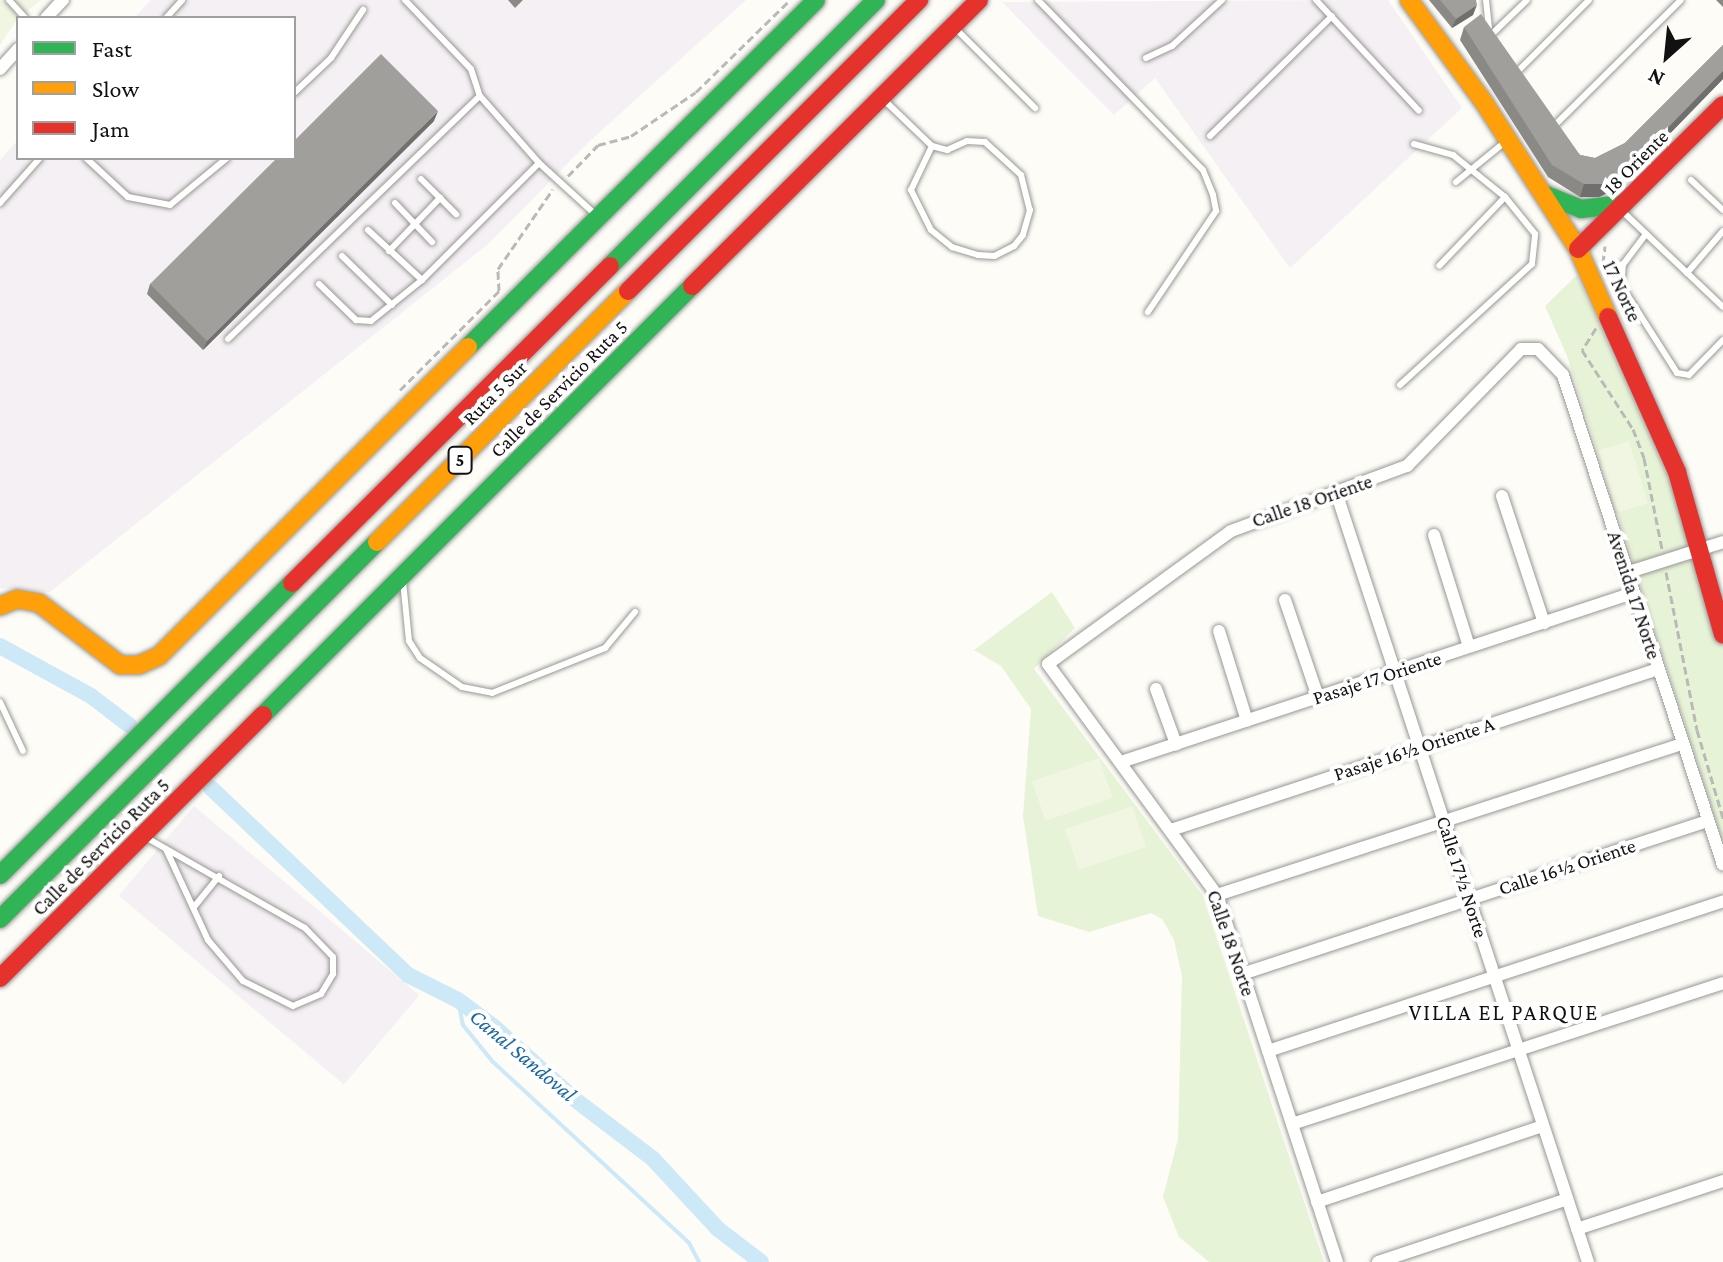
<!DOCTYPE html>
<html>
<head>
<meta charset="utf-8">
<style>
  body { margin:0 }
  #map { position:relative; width:1723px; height:1262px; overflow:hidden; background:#fdfcf7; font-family:"Crimson Pro",serif }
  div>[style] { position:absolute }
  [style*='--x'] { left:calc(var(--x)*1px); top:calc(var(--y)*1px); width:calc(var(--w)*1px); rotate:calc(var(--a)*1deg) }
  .industrial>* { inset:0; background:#f5f0f3; transform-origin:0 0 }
  .green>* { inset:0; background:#e7f3d7 }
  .pitch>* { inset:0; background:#f0f6e1; transform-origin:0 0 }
  .stream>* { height:4px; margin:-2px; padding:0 2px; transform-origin:2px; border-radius:2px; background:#cde8f7 }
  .canal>* { height:16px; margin:-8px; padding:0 8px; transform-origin:8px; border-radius:8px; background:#cde8f7 }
  .path>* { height:3px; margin-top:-1.5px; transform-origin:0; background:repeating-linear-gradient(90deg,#b9b9b8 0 8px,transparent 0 12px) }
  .roads { filter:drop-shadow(0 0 2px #979795) drop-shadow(0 0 2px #979795) }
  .lane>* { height:6px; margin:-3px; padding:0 3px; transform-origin:3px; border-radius:3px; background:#fffffe }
  .street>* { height:12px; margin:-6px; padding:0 6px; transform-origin:6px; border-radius:6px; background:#fffffe }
  .fast>* { height:18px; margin:-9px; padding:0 9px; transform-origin:9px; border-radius:9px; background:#30b455 }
  .slow>* { height:18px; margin:-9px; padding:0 9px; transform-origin:9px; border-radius:9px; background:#ff9f0a }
  .jam>* { height:18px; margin:-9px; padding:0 9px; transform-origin:9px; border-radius:9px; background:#e5322d }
  .wall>* { inset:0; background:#8a8986 }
  .shaded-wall>* { inset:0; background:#716f6d }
  .building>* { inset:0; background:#a19f9c }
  span { translate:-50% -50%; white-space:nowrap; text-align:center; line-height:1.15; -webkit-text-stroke:8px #fff; paint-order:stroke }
  .shield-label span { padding:2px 6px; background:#fff; border:2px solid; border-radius:6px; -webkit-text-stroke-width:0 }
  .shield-label { font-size:18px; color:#111; font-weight:700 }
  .street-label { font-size:20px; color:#111 }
  .neighbourhood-label { font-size:22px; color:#111; letter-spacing:2px }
  .water-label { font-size:22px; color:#1768a6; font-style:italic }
  .legend { position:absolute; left:16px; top:16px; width:280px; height:144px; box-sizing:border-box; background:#fff; border:2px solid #a0a0a0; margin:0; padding:10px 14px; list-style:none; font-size:24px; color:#111 }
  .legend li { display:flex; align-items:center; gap:16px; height:40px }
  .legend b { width:40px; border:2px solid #a0a0a0 }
  .north { position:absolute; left:1627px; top:16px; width:80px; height:80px; -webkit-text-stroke:6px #fff; paint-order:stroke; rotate:207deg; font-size:22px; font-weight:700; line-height:32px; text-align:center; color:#111 }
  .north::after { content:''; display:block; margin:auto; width:28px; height:36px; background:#111; clip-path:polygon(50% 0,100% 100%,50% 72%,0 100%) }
</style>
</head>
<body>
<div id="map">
  <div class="industrial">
    <i style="clip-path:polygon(151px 0,746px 0,592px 139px,487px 245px,50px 592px,0 588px,0 160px,18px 140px,18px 158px,294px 158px,294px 18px,134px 18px)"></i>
    <i style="clip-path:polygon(1388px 0,1462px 108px,1290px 268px,1155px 78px,1114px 115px,1002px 2px)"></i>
    <i style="left:194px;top:806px;width:294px;height:117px;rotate:40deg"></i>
  </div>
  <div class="green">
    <i style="clip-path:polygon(1577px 275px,1671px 484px,1723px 647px,1723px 842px,1567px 356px,1545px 306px)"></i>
    <i style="clip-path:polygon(1052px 592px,1075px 628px,1034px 669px,1203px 896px,1324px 1262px,1209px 1262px,1179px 1237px,1163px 1197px,1178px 1139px,1182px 976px,1174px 940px,1162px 919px,1151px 913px,1089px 932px,1038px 916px,1023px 816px,1031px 709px,1001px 666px,974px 650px)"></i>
  </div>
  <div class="pitch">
    <i style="clip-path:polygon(0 0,41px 0,18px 18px,0 45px)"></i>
    <i style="left:1629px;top:441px;width:65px;height:34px;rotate:73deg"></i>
    <i style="left:1099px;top:758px;width:42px;height:71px;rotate:71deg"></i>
    <i style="left:1132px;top:806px;width:43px;height:71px;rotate:71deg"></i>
  </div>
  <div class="stream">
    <i style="--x:458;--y:1000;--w:25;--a:79"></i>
    <i style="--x:463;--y:1025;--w:46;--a:51.1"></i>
    <i style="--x:492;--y:1061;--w:268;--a:42.7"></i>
    <i style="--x:689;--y:1243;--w:21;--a:62"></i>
  </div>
  <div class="canal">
    <i style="--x:0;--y:646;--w:104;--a:28.8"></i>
    <i style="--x:91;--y:696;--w:48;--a:37.3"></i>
    <i style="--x:211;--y:788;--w:272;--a:43.5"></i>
    <i style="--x:408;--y:975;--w:56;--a:26.6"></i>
    <i style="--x:458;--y:1000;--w:45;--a:36.9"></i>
    <i style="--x:494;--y:1027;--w:106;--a:41.9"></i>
    <i style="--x:573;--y:1098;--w:101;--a:37.3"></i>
    <i style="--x:653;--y:1159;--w:96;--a:47.1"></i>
    <i style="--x:718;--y:1229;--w:54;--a:37.5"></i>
  </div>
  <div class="path">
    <i style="--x:568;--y:176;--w:43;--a:-45.9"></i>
    <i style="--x:598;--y:145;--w:34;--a:-15"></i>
    <i style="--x:631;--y:136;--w:78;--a:-34.1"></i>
    <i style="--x:696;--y:92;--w:132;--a:-44.4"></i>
    <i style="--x:1603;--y:263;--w:17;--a:-83"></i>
    <i style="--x:1596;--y:328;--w:26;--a:122"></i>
    <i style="--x:1582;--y:350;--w:94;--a:57.2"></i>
    <i style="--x:1633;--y:429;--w:31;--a:69"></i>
    <i style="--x:1644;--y:458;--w:93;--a:78.8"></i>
    <i style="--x:400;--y:390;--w:140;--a:-45"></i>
    <i style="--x:499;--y:291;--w:22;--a:-93"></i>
    <i style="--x:498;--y:269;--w:97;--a:-55.5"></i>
    <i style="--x:1666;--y:572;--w:161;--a:78.9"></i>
    <i style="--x:1697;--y:730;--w:92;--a:73.5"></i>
  </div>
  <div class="roads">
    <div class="lane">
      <i style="--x:9;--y:0;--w:24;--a:48"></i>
      <i style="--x:405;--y:0;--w:95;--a:46.3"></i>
      <i style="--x:471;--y:69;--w:28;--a:72"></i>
      <i style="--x:480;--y:96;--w:89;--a:48.6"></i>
      <i style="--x:539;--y:163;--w:79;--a:42.4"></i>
      <i style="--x:1038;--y:0;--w:237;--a:45.9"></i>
      <i style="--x:1203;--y:170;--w:27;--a:68"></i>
      <i style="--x:1213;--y:195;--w:16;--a:79"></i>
      <i style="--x:1216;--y:211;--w:122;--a:124"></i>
      <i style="--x:1316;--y:0;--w:151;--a:47.1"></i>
      <i style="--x:1486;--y:0;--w:27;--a:84"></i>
      <i style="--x:166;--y:18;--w:24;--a:-48"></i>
      <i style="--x:956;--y:29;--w:112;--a:45"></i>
      <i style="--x:1493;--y:33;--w:47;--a:-44.1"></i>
      <i style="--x:1146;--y:58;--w:29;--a:-25"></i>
      <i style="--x:1172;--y:46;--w:68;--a:-42.6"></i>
      <i style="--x:1518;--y:71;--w:100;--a:-45"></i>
      <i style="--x:294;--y:93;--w:51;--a:-43.4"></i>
      <i style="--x:331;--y:58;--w:58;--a:-56.3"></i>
      <i style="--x:883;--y:99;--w:68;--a:43.8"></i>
      <i style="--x:932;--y:146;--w:16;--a:15"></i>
      <i style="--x:947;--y:150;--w:22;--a:-24"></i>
      <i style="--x:967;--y:141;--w:18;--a:3"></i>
      <i style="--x:985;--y:142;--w:49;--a:42.5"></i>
      <i style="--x:1021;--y:175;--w:36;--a:76"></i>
      <i style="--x:1030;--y:210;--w:26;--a:106"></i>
      <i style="--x:1023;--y:235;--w:14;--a:129"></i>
      <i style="--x:1014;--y:246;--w:22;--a:153"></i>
      <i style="--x:994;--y:256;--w:16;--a:-176"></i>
      <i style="--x:978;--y:255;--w:27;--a:-163"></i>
      <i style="--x:952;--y:247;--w:27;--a:-141"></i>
      <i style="--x:931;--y:230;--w:45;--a:-116.6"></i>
      <i style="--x:911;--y:190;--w:49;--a:-64.5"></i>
      <i style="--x:1555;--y:125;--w:177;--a:-44.8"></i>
      <i style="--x:1210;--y:136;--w:171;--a:-44.5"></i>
      <i style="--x:1414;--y:144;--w:41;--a:15.8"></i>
      <i style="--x:1453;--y:155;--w:67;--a:38.9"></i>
      <i style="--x:1505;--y:197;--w:95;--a:133.7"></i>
      <i style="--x:86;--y:158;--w:57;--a:42.9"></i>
      <i style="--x:128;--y:197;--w:43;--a:10.8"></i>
      <i style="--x:170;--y:205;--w:74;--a:-39.5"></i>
      <i style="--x:421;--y:179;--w:27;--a:45"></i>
      <i style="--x:1691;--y:180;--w:44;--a:43.2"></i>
      <i style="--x:1456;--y:182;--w:63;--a:-39.2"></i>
      <i style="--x:0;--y:203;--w:60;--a:-48.4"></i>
      <i style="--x:395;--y:203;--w:54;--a:46.5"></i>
      <i style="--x:1620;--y:209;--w:142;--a:43.6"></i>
      <i style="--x:368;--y:230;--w:74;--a:42.8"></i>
      <i style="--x:1646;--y:234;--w:38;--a:127"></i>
      <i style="--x:1623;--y:264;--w:21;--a:95"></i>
      <i style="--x:1621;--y:285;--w:104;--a:57.5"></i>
      <i style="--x:1677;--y:373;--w:12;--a:9"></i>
      <i style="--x:1689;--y:375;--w:49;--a:-45.8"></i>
      <i style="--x:389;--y:251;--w:74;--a:-46.1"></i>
      <i style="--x:440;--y:198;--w:23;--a:45"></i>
      <i style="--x:342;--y:256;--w:70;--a:44.4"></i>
      <i style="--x:1687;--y:273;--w:55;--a:-49.4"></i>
      <i style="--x:319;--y:284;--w:52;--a:44.2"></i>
      <i style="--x:356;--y:320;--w:15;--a:4"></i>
      <i style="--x:371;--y:321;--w:65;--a:-38.8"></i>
      <i style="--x:422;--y:280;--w:165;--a:-45"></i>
      <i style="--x:228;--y:339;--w:350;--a:-44"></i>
      <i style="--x:1400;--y:385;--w:179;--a:-42.5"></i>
      <i style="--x:1532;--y:264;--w:30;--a:-84"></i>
      <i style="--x:1535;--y:234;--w:48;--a:-129"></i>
      <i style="--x:403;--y:581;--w:60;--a:84.3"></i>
      <i style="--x:409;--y:641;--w:20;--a:57"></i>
      <i style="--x:420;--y:658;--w:51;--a:34.6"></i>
      <i style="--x:462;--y:687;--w:31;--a:11"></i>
      <i style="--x:492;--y:693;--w:122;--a:-21.7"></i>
      <i style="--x:605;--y:648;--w:47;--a:-50.2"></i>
      <i style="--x:0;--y:702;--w:54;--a:64.9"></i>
      <i style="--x:147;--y:838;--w:182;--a:29.7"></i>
      <i style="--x:305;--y:928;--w:40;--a:46"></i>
      <i style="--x:333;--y:957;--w:17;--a:90"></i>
      <i style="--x:333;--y:974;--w:23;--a:121"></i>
      <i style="--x:321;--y:994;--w:30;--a:157"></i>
      <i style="--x:293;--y:1006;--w:56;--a:-153.4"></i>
      <i style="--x:243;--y:981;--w:54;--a:-130.5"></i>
      <i style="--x:208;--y:940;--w:100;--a:-114.8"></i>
      <i style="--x:194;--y:907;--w:40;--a:-51"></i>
    </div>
    <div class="street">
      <i style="--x:46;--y:18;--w:25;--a:-47"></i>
      <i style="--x:0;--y:69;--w:27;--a:-48"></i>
      <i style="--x:1336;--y:492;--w:810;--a:71.88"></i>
      <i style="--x:1502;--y:496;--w:134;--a:71.7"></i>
      <i style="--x:1434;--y:535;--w:117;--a:72.6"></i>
      <i style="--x:1626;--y:573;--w:102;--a:-17.7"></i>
      <i style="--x:1285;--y:600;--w:102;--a:71.2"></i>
      <i style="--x:1219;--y:631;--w:94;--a:72.7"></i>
      <i style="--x:1156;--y:689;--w:59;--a:70"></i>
      <i style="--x:1121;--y:762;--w:539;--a:-18.27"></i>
      <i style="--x:1171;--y:830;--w:513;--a:-18.29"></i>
      <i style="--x:1217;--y:895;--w:490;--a:-18"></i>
      <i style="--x:1242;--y:974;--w:490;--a:-18.2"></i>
      <i style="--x:1268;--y:1051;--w:479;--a:-18.2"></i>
      <i style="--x:1292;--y:1124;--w:453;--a:-18.1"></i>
      <i style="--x:1317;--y:1202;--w:238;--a:-18.6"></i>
      <i style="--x:1577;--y:1229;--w:154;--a:-18.2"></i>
      <i style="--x:1337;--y:1262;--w:386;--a:-108.1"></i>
      <i style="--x:1217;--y:895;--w:286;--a:-126.2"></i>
      <i style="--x:1048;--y:664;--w:226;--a:-36"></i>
      <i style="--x:1231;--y:531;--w:188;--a:-20.3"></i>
      <i style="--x:1407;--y:466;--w:163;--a:-45.7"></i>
      <i style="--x:1521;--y:349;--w:17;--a:0"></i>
      <i style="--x:1538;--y:349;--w:36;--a:46"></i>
      <i style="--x:1563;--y:375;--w:515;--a:71.92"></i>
      <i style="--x:1378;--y:1262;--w:199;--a:-18.4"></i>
    </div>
    <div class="fast">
      <i style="--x:1544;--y:194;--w:40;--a:22"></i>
      <i style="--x:1581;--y:209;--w:43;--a:-6.6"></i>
      <i style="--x:610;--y:266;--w:376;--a:-45"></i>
      <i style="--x:468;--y:347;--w:491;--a:-44.9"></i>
      <i style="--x:263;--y:715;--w:607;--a:-45"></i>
      <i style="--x:0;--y:875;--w:413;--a:-45"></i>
      <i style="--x:0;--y:919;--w:533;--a:-45"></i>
    </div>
    <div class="slow">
      <i style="--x:1409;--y:0;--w:125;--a:53.8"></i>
      <i style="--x:1483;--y:101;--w:176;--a:57.3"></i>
      <i style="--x:1578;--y:249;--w:74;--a:66.2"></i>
      <i style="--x:377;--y:542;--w:355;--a:-45"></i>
      <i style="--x:0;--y:606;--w:18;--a:-22"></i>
      <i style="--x:17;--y:599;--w:22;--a:10"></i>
      <i style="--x:39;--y:603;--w:102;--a:37.4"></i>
      <i style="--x:120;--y:665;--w:19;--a:0"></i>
      <i style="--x:139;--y:665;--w:22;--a:-24"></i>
      <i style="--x:159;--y:656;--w:437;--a:-45"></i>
    </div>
    <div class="jam">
      <i style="--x:1578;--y:249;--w:204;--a:-44.8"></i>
      <i style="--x:692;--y:286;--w:405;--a:-44.9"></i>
      <i style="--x:628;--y:291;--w:412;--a:-45"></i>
      <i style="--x:1608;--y:317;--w:170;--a:66"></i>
      <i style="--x:1677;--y:472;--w:169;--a:74.2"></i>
      <i style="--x:292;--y:583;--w:449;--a:-44.9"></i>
      <i style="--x:0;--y:978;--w:372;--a:-45"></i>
    </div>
  </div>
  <div class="wall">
    <i style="clip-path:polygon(508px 0,523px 0,515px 8px)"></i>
    <i style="clip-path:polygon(1429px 0,1476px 0,1473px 15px,1452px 28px)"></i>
    <i style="clip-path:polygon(1716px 0,1723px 0,1723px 7px)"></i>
    <i style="clip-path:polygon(1464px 27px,1580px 155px,1595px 158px,1625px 143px,1723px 45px,1723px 79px,1616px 189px,1599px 197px,1580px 197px,1548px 177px,1460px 40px)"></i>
    <i style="clip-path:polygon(434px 121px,203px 350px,147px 294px,150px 284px)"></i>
  </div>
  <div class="shaded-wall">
    <i style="clip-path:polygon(1477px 5px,1473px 15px,1452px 28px,1456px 19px)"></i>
    <i style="clip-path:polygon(1723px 71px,1723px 79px,1616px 189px,1599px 197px,1580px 197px,1584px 184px)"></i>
    <i style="clip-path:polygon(438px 111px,434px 121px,203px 350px,207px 341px)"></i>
  </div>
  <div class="building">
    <i style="clip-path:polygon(1440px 0,1476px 0,1477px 5px,1456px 19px)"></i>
    <i style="clip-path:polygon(1481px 14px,1580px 155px,1595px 158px,1625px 143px,1723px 45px,1723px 71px,1621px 176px,1604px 184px,1584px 184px,1552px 165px,1464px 27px)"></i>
    <i style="clip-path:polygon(381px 54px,438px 111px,207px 341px,150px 284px,277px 158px,294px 158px,294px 141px)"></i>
  </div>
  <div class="shield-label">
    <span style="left:460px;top:460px">5</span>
  </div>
  <div class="street-label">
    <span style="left:1636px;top:162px;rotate:-45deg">18 Oriente</span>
    <span style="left:1622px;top:291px;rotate:65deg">17 Norte</span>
    <span style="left:559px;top:389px;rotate:-45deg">Calle de Servicio Ruta 5</span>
    <span style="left:495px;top:393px;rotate:-45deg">Ruta 5 Sur</span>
    <span style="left:1312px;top:501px;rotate:-19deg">Calle 18 Oriente</span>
    <span style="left:1634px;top:595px;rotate:72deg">Avenida 17 Norte</span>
    <span style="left:1377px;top:678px;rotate:-18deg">Pasaje 17 Oriente</span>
    <span style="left:1414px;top:749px;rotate:-18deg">Pasaje 16½ Oriente A</span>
    <span style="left:101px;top:847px;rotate:-45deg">Calle de Servicio Ruta 5</span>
    <span style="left:1567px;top:867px;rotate:-18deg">Calle 16½ Oriente</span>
    <span style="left:1462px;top:877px;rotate:72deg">Calle 17½ Norte</span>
    <span style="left:1231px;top:943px;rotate:71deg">Calle 18 Norte</span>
  </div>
  <div class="neighbourhood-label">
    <span style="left:1504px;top:1013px">VILLA EL PARQUE</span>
  </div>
  <div class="water-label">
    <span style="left:523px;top:1055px;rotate:40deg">Canal Sandoval</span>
  </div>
  <ul class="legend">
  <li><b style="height:10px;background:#30b455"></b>Fast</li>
  <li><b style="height:10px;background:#ff9f0a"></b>Slow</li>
  <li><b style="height:10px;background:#e5322d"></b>Jam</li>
  </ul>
  <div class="north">N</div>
</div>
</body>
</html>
